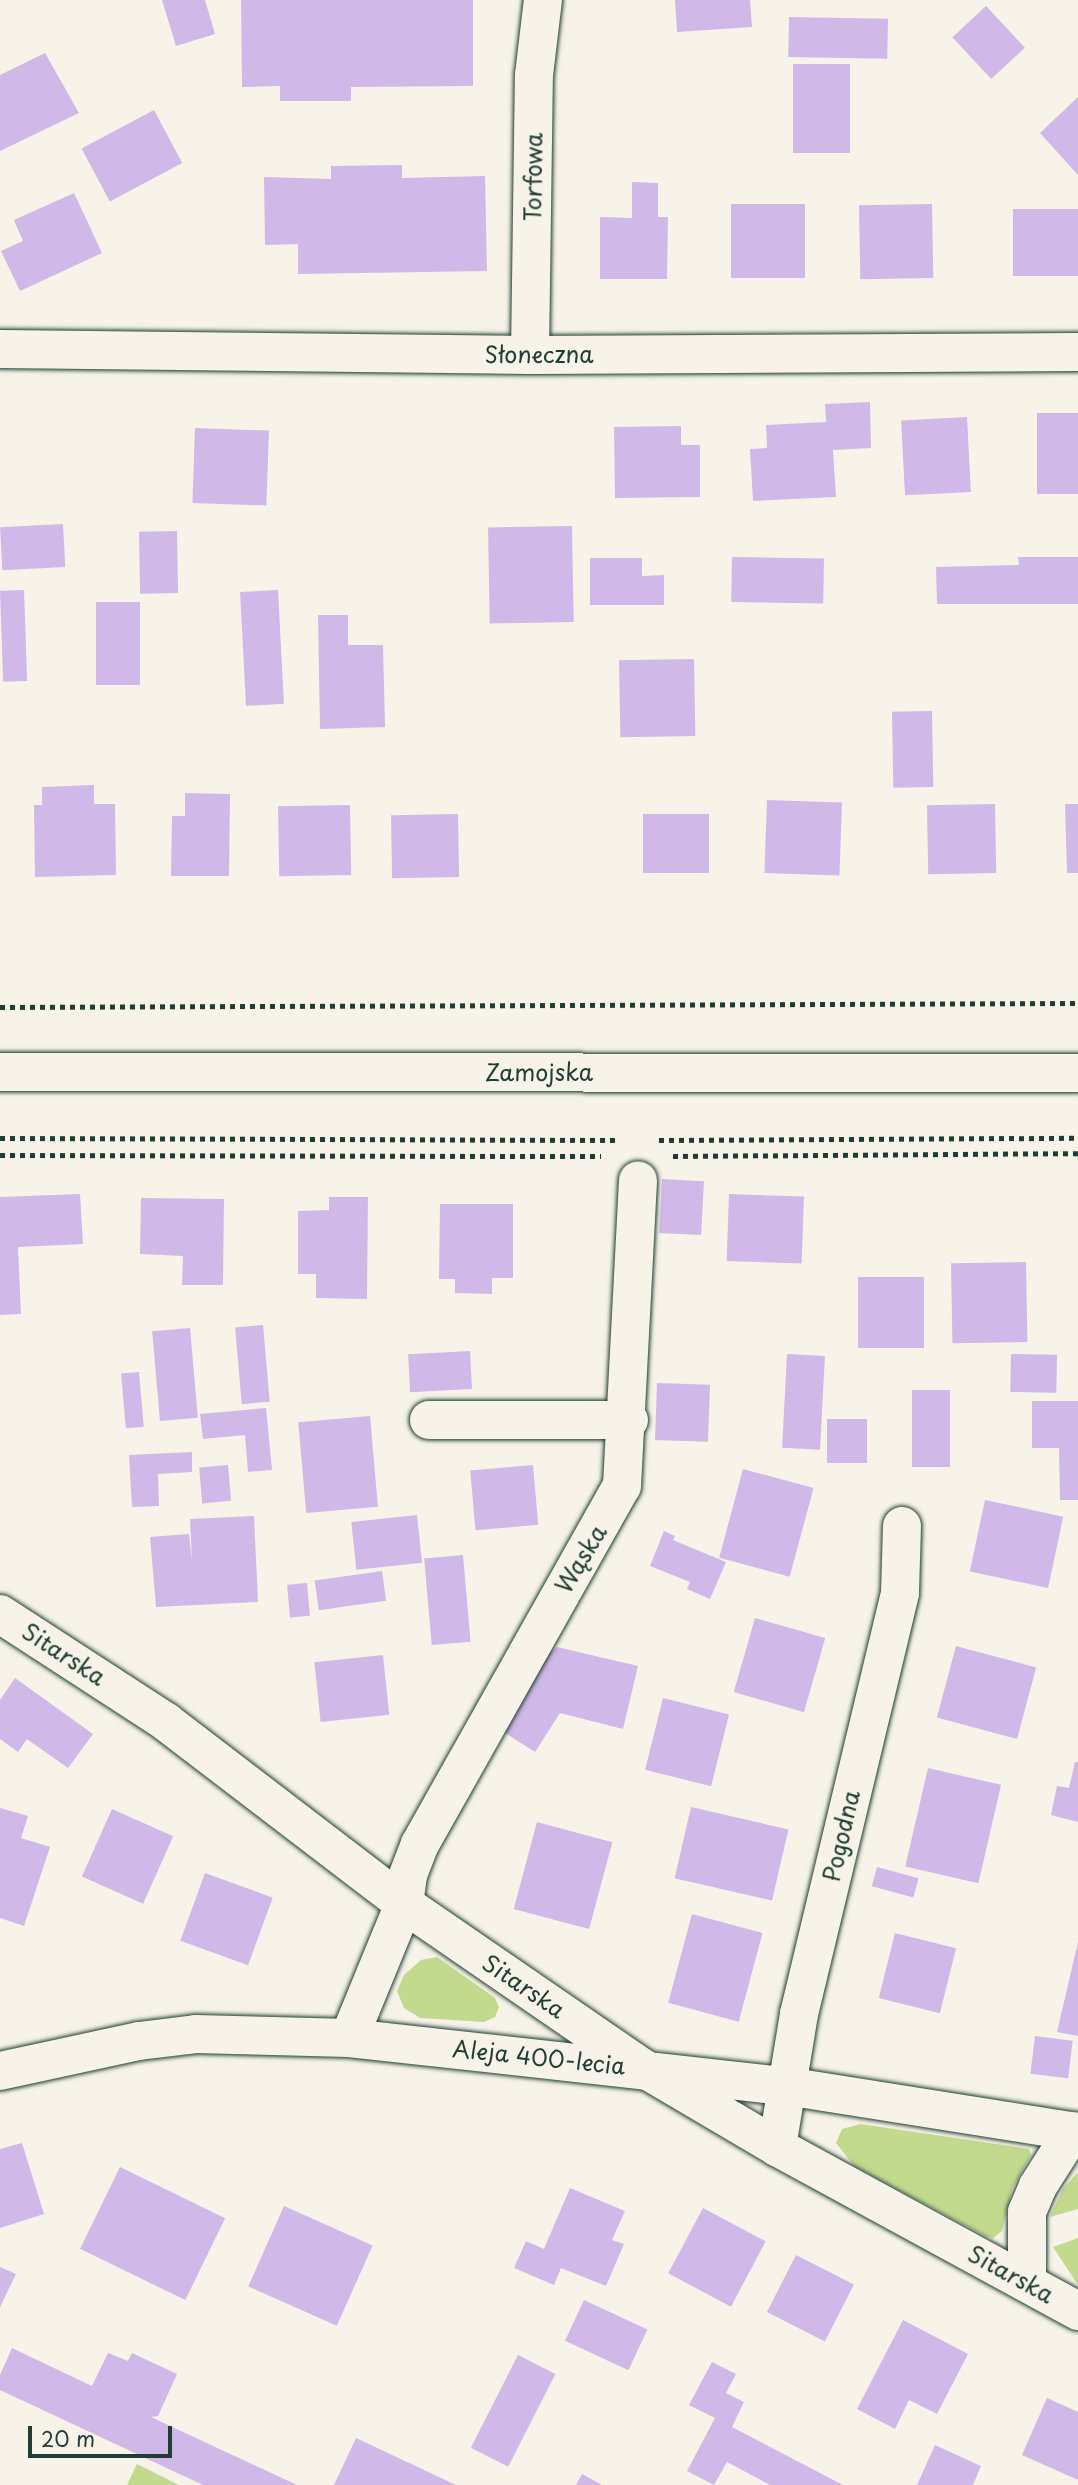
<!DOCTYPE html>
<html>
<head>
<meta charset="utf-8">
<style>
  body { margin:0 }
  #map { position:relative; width:1078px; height:2485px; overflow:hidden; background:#f7f3e8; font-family:"Playpen Sans",sans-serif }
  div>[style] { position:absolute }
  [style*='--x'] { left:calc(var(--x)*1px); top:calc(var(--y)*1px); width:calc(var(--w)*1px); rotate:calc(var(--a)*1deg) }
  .green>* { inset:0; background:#c3d98e }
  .building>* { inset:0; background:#d0b9e8; transform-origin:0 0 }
  .path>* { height:4.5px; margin-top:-2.25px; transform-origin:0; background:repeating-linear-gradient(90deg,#1f3d34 0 5px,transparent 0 10px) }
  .roads { filter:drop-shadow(0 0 2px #1f3d34) drop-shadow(0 0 2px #1f3d34) }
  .minor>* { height:38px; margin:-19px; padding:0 19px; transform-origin:19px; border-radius:19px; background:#f7f3e8 }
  span { translate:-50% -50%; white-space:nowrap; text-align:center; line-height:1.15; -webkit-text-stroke:5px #f7f3e8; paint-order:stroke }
  .street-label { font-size:23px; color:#1f3d34 }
  .scale { position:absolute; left:28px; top:2426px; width:144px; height:32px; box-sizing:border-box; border:4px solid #1f3d34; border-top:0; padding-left:9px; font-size:21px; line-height:24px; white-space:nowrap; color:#1f3d34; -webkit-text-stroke:5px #f7f3e8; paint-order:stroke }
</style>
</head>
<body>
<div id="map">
  <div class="green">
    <i style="clip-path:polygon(437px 1957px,495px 1998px,499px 2007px,495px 2017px,484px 2022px,420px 2018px,404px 2008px,397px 1991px,404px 1975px,421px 1960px)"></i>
    <i style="clip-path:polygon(860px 2124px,1029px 2149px,1031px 2155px,1012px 2189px,1002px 2231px,993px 2238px,985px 2236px,854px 2166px,836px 2143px,842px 2129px)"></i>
    <i style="clip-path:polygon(1078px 2172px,1078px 2209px,1050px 2217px,1063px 2189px)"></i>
    <i style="clip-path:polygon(1078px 2238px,1078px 2285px,1053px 2247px)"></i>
    <i style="clip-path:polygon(137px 2464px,179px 2485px,127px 2485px)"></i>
  </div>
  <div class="building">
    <i style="clip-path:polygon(162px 0,205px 0,215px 34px,176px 46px)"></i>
    <i style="clip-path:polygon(241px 0,473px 0,473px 86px,351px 87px,351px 101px,280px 101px,280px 86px,242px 87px)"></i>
    <i style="clip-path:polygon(675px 0,750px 0,752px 27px,677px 32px)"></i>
    <i style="left:986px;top:6px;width:57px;height:46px;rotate:47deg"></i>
    <i style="left:789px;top:17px;width:99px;height:40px;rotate:1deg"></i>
    <i style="clip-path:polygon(45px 53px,79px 113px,0 151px,0 75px)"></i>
    <i style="left:793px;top:64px;width:57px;height:89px"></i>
    <i style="clip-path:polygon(1078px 97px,1078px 175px,1040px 133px)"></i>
    <i style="left:154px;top:110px;width:60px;height:82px;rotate:62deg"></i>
    <i style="clip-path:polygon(402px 165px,402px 178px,485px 176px,487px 271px,298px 274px,298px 244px,265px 245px,264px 177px,331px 179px,331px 166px)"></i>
    <i style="clip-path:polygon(632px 182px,658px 183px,658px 217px,668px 217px,667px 279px,600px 279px,600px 217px,632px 218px)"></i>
    <i style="clip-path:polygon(74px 193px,102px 253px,20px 291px,1px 251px,23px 241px,14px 220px)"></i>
    <i style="left:805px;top:204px;width:74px;height:74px;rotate:90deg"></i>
    <i style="left:932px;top:204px;width:74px;height:73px;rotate:89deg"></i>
    <i style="left:1078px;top:209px;width:67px;height:65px;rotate:90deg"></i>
    <i style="clip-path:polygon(870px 402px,871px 448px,833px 450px,836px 497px,753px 501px,750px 449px,767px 448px,766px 425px,826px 422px,825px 404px)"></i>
    <i style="left:1078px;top:413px;width:81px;height:41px;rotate:90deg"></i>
    <i style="left:967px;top:417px;width:75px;height:66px;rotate:87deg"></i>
    <i style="clip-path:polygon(681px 426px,681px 445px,700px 445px,700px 497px,615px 498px,614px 427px)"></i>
    <i style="left:195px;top:428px;width:74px;height:75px;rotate:2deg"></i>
    <i style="left:63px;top:524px;width:43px;height:63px;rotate:87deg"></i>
    <i style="left:572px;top:526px;width:96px;height:84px;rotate:89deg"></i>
    <i style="left:177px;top:531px;width:62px;height:38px;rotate:89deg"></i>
    <i style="left:732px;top:557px;width:92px;height:45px;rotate:1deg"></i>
    <i style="clip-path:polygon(1018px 557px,1078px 557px,1078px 604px,937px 604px,936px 567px,1019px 565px)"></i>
    <i style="clip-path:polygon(590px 558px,642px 558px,642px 576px,664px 575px,664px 605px,590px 605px)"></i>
    <i style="left:24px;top:590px;width:91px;height:24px;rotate:88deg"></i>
    <i style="left:278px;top:590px;width:114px;height:38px;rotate:87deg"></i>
    <i style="left:96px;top:602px;width:44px;height:83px"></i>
    <i style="clip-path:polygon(318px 615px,348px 615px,348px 645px,383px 645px,385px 727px,320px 729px)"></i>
    <i style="left:694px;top:659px;width:77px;height:75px;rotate:89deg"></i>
    <i style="left:932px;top:711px;width:76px;height:40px;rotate:89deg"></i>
    <i style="clip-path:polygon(94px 785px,94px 804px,115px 804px,116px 875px,35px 877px,34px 805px,42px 805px,42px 787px)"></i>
    <i style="clip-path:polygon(185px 793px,230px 794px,229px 876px,171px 876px,172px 816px,185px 816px)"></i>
    <i style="left:767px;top:800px;width:75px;height:73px;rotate:2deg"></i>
    <i style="left:995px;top:804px;width:69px;height:68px;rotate:89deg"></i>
    <i style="clip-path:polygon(1065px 804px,1078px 804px,1078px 873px,1067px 873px)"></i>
    <i style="left:350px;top:805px;width:70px;height:72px;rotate:89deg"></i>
    <i style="left:458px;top:814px;width:63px;height:67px;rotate:89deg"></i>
    <i style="left:709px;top:814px;width:59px;height:66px;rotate:90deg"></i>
    <i style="left:662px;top:1179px;width:42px;height:54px;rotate:3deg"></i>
    <i style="clip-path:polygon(80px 1194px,83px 1244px,18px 1247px,21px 1314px,0 1315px,0 1197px)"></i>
    <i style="left:729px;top:1194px;width:75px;height:67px;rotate:2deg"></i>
    <i style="clip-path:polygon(329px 1197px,368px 1197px,367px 1299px,316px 1298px,316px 1274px,298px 1274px,298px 1211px,329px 1210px)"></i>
    <i style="clip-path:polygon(141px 1198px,224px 1199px,223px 1285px,182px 1285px,183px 1256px,140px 1254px)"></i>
    <i style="clip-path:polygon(440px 1204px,513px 1204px,513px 1278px,492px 1278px,492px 1294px,455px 1293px,455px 1279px,439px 1279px)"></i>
    <i style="left:1026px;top:1262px;width:80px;height:75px;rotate:89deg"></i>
    <i style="left:858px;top:1277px;width:66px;height:71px"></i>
    <i style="left:263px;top:1325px;width:77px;height:28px;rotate:85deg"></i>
    <i style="left:190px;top:1328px;width:90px;height:38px;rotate:85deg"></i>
    <i style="left:470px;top:1351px;width:38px;height:62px;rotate:87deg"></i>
    <i style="left:787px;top:1354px;width:38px;height:94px;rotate:3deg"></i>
    <i style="left:1011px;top:1354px;width:46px;height:38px;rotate:1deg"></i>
    <i style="left:139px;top:1372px;width:55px;height:18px;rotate:85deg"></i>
    <i style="left:657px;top:1383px;width:53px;height:57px;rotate:2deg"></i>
    <i style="left:912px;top:1390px;width:38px;height:77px"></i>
    <i style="clip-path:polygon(1032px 1401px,1078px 1401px,1078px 1500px,1060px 1500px,1059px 1448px,1032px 1448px)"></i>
    <i style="clip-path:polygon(266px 1408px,272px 1470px,248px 1472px,245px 1435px,203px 1439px,200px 1414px)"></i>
    <i style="left:370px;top:1416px;width:91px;height:72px;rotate:85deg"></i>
    <i style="left:827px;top:1419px;width:40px;height:44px"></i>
    <i style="clip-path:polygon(192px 1452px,192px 1472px,158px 1474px,159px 1506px,132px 1507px,129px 1455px)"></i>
    <i style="left:228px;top:1465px;width:36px;height:29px;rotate:85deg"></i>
    <i style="left:533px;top:1465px;width:60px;height:63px;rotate:85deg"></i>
    <i style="left:743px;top:1469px;width:73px;height:92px;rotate:15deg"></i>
    <i style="left:985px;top:1500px;width:80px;height:73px;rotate:12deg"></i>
    <i style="left:417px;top:1515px;width:48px;height:66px;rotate:84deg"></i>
    <i style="clip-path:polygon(254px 1516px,258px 1602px,156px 1607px,150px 1537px,189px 1534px,192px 1562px,190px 1519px)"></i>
    <i style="clip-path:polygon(664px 1531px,675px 1536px,673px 1540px,726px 1562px,710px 1599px,687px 1589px,690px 1582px,650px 1566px)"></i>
    <i style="left:463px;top:1555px;width:87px;height:39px;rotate:85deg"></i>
    <i style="left:382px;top:1571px;width:30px;height:68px;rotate:82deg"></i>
    <i style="left:307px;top:1583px;width:33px;height:20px;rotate:85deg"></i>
    <i style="left:755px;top:1618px;width:73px;height:77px;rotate:16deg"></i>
    <i style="left:956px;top:1646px;width:83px;height:74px;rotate:15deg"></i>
    <i style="clip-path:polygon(557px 1647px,638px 1666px,623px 1729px,560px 1713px,535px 1752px,499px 1729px,542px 1660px)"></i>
    <i style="left:383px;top:1655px;width:60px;height:69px;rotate:84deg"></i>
    <i style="clip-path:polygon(15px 1678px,93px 1734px,68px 1768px,27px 1739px,18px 1752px,0 1739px,0 1700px)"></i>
    <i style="left:663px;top:1698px;width:68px;height:74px;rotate:14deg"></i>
    <i style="clip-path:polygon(1075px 1762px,1078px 1762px,1078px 1822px,1051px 1815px,1057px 1786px,1069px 1788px)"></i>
    <i style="left:928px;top:1768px;width:75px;height:101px;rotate:13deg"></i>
    <i style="left:691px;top:1807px;width:100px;height:73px;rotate:13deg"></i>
    <i style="clip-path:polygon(0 1808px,28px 1816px,21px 1838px,50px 1847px,24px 1926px,0 1918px)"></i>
    <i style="left:112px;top:1809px;width:67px;height:74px;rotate:24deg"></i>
    <i style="left:537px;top:1822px;width:78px;height:90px;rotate:15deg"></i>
    <i style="left:877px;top:1867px;width:43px;height:20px;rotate:15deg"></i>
    <i style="left:205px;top:1873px;width:72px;height:72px;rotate:20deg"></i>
    <i style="left:692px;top:1914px;width:73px;height:92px;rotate:15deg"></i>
    <i style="left:895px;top:1933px;width:63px;height:67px;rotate:14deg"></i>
    <i style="clip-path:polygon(1078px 1942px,1078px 2036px,1057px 2032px)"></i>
    <i style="left:1035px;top:2036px;width:38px;height:38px;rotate:7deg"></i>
    <i style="clip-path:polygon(22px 2143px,44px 2214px,0 2228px,0 2149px)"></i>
    <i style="left:120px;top:2167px;width:117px;height:91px;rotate:26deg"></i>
    <i style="clip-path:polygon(570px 2188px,625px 2211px,612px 2240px,624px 2244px,606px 2286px,561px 2268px,554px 2285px,514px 2268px,526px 2241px,544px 2249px)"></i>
    <i style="left:284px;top:2206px;width:97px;height:88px;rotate:24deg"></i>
    <i style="left:703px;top:2208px;width:71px;height:74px;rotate:28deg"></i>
    <i style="left:796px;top:2255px;width:65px;height:64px;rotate:27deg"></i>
    <i style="clip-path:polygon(0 2267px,16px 2274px,0 2307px)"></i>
    <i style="left:584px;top:2300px;width:70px;height:45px;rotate:25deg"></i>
    <i style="clip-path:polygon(903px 2320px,968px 2354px,937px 2414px,909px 2400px,895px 2429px,857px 2409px)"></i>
    <i style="clip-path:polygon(12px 2348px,92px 2386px,108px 2353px,128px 2361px,132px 2353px,177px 2374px,158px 2416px,151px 2417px,297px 2485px,203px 2485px,0 2390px,0 2375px)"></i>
    <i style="left:518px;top:2355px;width:42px;height:104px;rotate:27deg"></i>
    <i style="clip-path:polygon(712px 2362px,736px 2374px,726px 2393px,744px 2402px,732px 2427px,843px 2485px,770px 2485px,727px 2462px,714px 2485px,687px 2471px,715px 2418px,689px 2405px)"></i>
    <i style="clip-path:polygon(1047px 2398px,1078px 2412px,1078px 2480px,1022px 2455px)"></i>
    <i style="clip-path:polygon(356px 2438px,456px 2485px,334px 2485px)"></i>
    <i style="clip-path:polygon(935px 2445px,981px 2466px,973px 2485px,917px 2485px)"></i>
    <i style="clip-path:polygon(582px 2474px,602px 2485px,576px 2485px)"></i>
  </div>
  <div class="path">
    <i style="--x:0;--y:1007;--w:1078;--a:-0.21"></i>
    <i style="--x:0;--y:1138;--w:619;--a:0.19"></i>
    <i style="--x:659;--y:1140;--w:419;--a:-0.3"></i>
    <i style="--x:0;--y:1155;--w:601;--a:0.1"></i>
    <i style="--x:673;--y:1156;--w:405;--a:-0.4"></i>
  </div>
  <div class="roads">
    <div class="minor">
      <i style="--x:0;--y:349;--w:530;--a:0.65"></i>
      <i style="--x:530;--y:355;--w:548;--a:-0.31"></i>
      <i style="--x:530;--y:355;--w:280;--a:-89.2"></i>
      <i style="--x:534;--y:75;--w:76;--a:-83.2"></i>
      <i style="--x:0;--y:1072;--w:1078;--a:0.05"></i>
      <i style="--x:429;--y:1420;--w:200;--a:0"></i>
      <i style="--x:0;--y:1614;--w:198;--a:33"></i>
      <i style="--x:166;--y:1722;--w:300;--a:37.4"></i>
      <i style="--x:404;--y:1904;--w:290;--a:34.5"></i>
      <i style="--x:643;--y:2068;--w:156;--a:30.5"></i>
      <i style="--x:777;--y:2147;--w:343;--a:28.6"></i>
      <i style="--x:349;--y:2038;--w:145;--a:-67.7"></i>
      <i style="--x:404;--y:1904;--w:29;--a:-82"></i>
      <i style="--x:408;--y:1875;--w:33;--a:-69"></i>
      <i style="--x:420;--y:1844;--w:411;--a:-60.6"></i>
      <i style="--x:622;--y:1486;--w:306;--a:-87"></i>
      <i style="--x:0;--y:2071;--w:142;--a:-12.2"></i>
      <i style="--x:139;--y:2041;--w:57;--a:-7"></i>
      <i style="--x:196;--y:2034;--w:153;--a:1.5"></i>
      <i style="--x:349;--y:2038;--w:440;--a:6.3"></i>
      <i style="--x:786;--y:2086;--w:296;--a:9"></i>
      <i style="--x:777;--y:2147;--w:135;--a:-80.6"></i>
      <i style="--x:799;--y:2014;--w:433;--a:-76.5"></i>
      <i style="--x:900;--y:1593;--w:67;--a:-88.3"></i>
      <i style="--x:1027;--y:2282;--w:70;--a:-90"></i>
      <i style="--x:1027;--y:2212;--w:28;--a:-67"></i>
      <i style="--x:1038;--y:2186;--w:65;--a:-57.5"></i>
    </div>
  </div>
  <div class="street-label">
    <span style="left:533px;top:177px;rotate:-89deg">Torfowa</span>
    <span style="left:539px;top:354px">Słoneczna</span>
    <span style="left:539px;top:1072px">Zamojska</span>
    <span style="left:581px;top:1559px;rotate:-59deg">Wąska</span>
    <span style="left:64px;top:1654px;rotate:33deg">Sitarska</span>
    <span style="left:841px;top:1836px;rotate:-77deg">Pogodna</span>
    <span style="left:524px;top:1986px;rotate:34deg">Sitarska</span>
    <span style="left:539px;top:2057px;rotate:6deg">Aleja 400-lecia</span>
    <span style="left:1011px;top:2274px;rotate:29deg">Sitarska</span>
  </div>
  <div class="scale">20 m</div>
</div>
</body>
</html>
